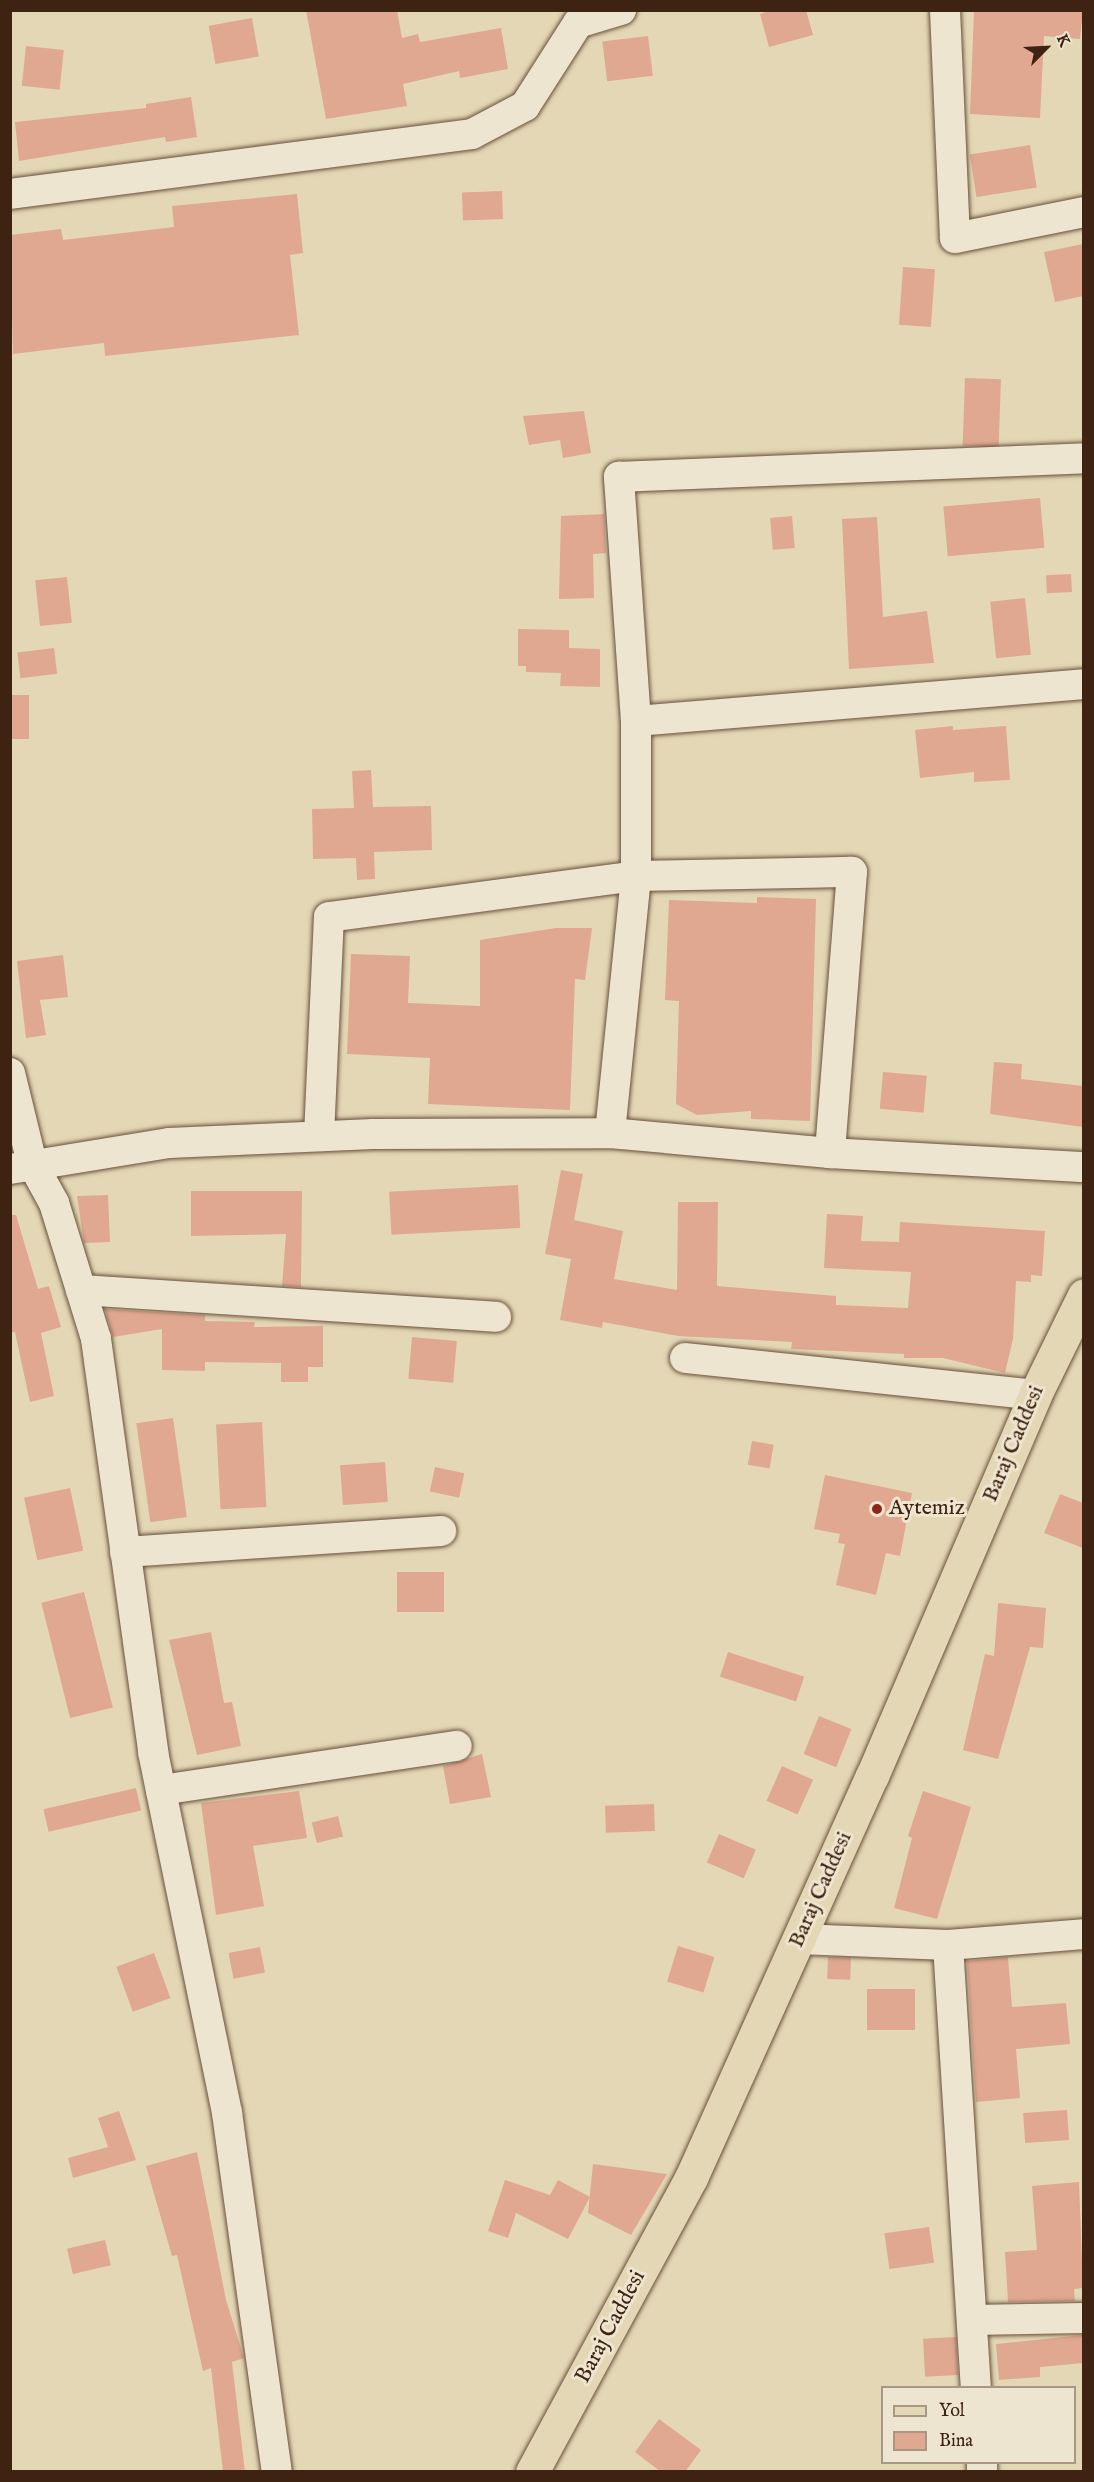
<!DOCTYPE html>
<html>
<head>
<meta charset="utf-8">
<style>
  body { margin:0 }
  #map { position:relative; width:1094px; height:2482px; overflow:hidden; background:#e4d7b5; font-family:"IM FELL English",serif }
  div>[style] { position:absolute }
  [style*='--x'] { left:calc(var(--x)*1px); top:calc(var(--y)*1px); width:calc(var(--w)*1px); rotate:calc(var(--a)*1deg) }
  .building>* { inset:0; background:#e0a891; transform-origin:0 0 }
  .roads { filter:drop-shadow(0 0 2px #68503b) drop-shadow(0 0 2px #68503b) }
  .minor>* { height:30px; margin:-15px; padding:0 15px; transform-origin:15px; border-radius:15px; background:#ede5cf }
  .major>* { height:33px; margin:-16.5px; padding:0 16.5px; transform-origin:16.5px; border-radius:16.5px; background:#e4d7b5 }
  .dots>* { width:16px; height:16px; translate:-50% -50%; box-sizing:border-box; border:3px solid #ede5cf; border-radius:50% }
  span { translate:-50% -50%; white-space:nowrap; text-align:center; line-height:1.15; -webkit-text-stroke:6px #ede5cf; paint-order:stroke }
  .street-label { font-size:22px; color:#3e2312 }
  .poi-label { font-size:22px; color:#3e2312 }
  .left { translate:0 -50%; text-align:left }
  .frame { position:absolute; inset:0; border:12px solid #3e2312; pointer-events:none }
  .legend { position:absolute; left:881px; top:2386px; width:195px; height:78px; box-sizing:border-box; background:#ede5cf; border:2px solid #a79783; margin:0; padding:8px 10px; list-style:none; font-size:18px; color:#3e2312 }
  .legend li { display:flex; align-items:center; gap:12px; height:30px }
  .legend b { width:30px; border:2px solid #a79783 }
  .north { position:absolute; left:1016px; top:18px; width:60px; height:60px; -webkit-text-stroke:4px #ede5cf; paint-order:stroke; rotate:66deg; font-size:16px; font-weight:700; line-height:24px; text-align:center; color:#3e2312 }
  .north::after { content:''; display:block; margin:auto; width:21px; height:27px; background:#3e2312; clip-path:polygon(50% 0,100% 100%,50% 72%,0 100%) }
</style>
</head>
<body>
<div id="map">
  <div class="building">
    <i style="clip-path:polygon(306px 10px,397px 10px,402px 38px,418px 34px,420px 42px,501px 28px,508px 69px,460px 78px,459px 71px,403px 84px,407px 106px,326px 119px)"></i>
    <i style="clip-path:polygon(772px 10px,806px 10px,813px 35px,769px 47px,760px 14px)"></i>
    <i style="clip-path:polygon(974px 10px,1083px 10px,1080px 39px,1044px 36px,1040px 118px,970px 114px)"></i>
    <i style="left:252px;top:18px;width:39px;height:44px;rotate:80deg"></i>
    <i style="left:648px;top:36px;width:40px;height:46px;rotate:83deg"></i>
    <i style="left:26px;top:46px;width:38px;height:40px;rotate:6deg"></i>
    <i style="clip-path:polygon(191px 97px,197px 137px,166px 142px,165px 137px,19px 161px,15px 122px,146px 108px,146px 104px)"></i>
    <i style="left:1030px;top:145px;width:43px;height:61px;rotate:81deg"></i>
    <i style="left:502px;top:191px;width:28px;height:40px;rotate:88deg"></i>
    <i style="clip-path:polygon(297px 194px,303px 253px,290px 255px,299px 335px,105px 356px,104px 343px,13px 354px,10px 235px,61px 229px,63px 240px,174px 227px,172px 206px)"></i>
    <i style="clip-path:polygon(1083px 244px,1083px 296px,1055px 302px,1044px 252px)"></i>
    <i style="left:903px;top:267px;width:32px;height:58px;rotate:4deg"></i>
    <i style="left:965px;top:378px;width:36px;height:68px;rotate:2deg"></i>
    <i style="clip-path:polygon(584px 411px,591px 453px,563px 458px,560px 440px,529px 445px,523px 416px)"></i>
    <i style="left:1040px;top:498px;width:50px;height:97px;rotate:85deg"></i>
    <i style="clip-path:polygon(604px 514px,606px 553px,593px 554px,594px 598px,559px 599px,561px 516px)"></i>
    <i style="left:792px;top:516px;width:32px;height:22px;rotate:85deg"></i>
    <i style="clip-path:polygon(877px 517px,883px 617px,927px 611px,934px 663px,849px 669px,842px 519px)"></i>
    <i style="left:1071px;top:574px;width:18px;height:25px;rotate:87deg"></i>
    <i style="left:67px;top:577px;width:46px;height:32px;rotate:84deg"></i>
    <i style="left:1025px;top:598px;width:57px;height:35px;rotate:84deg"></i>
    <i style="clip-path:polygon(518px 629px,569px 630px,569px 648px,600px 649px,600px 687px,560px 686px,561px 673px,526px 672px,526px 666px,518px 666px)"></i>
    <i style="left:54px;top:648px;width:26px;height:37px;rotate:83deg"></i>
    <i style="left:10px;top:695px;width:19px;height:44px"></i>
    <i style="clip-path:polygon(953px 726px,953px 730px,1006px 726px,1010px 780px,974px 782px,974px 772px,920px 778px,915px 730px)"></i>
    <i style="clip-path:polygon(371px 770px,373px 807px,431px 806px,432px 850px,374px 852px,375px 879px,357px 880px,356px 858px,313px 859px,312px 809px,354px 808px,352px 771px)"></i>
    <i style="clip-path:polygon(757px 897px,816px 899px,810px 1121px,751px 1119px,751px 1111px,697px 1115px,676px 1104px,679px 1001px,665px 1000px,669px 900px,757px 903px)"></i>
    <i style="clip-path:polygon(556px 928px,592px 928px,585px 980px,575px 979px,570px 1110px,428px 1104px,430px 1058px,347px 1054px,351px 954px,410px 956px,408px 1003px,480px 1006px,480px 940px)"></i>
    <i style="clip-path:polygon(63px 955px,68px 997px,40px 1000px,46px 1035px,26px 1038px,17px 961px)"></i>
    <i style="clip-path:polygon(994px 1062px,1022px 1064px,1021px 1079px,1083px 1086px,1083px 1127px,990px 1114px)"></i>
    <i style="left:883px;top:1072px;width:44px;height:37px;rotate:5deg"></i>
    <i style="clip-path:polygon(561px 1170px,583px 1174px,574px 1220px,623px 1231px,614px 1279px,677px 1290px,678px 1202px,718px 1202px,717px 1286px,836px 1296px,836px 1305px,908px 1308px,911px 1272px,824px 1268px,827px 1214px,863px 1216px,861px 1241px,899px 1242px,900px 1222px,1045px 1231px,1042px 1276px,1031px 1275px,1031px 1282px,1016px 1281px,1013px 1339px,1005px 1373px,943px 1358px,904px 1358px,904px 1354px,791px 1349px,792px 1342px,678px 1336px,603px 1322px,602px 1328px,560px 1320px,571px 1259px,545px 1254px)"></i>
    <i style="left:518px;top:1185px;width:43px;height:129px;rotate:87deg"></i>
    <i style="clip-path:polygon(191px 1191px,302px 1191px,301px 1287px,282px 1286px,286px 1234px,191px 1236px)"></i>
    <i style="clip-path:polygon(108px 1195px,110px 1242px,84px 1243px,77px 1196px)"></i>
    <i style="clip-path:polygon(10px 1215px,16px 1215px,38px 1289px,49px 1286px,61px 1327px,41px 1333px,54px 1396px,30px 1402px,15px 1332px,10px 1333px)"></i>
    <i style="clip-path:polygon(105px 1309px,205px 1315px,205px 1321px,255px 1322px,254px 1327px,323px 1326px,323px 1367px,308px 1367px,308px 1382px,281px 1382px,281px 1363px,205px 1362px,205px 1371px,162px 1370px,162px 1329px,113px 1337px)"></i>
    <i style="left:412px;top:1337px;width:45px;height:42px;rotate:5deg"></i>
    <i style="left:173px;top:1418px;width:100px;height:37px;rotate:82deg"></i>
    <i style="left:262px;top:1422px;width:85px;height:46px;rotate:87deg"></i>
    <i style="left:752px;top:1441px;width:22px;height:24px;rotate:10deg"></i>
    <i style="left:385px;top:1462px;width:40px;height:45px;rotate:86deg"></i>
    <i style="left:435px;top:1467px;width:30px;height:25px;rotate:12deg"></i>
    <i style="clip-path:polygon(825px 1475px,912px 1493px,900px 1556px,886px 1553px,876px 1595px,836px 1585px,845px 1544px,838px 1543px,840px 1534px,814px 1529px)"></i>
    <i style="left:70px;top:1488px;width:64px;height:47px;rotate:78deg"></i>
    <i style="clip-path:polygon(1060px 1494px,1083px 1503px,1083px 1548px,1044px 1533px)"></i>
    <i style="left:397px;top:1572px;width:47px;height:40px"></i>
    <i style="left:84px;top:1592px;width:119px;height:44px;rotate:76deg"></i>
    <i style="clip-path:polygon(998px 1603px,1046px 1608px,1043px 1648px,1030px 1647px,998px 1759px,963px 1750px,985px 1654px,994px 1656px)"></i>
    <i style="clip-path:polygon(211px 1632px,224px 1703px,232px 1702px,241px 1746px,197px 1755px,169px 1640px)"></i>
    <i style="left:728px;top:1652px;width:80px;height:26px;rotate:18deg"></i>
    <i style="left:819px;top:1716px;width:35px;height:41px;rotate:22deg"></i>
    <i style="clip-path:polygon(482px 1754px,491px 1797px,450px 1804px,443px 1766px)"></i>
    <i style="left:782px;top:1766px;width:34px;height:38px;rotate:24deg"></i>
    <i style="left:136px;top:1788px;width:23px;height:95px;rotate:77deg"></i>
    <i style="clip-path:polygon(299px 1791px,307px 1838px,253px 1846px,264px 1906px,216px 1915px,201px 1803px)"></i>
    <i style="clip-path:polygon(923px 1791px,971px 1807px,937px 1919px,894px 1908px,912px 1838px,908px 1836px)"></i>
    <i style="left:654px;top:1804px;width:27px;height:49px;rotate:88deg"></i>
    <i style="left:338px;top:1816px;width:21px;height:27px;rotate:76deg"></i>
    <i style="left:719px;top:1834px;width:40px;height:31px;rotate:23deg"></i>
    <i style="left:678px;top:1946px;width:38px;height:37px;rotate:17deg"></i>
    <i style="left:260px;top:1947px;width:26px;height:32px;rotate:79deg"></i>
    <i style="left:154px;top:1953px;width:48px;height:40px;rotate:70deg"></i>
    <i style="left:828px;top:1957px;width:23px;height:22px;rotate:2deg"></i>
    <i style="clip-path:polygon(1008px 1957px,1012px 2007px,1066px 2003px,1070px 2044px,1016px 2049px,1020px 2098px,976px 2102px,967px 1961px)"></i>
    <i style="left:915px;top:1989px;width:41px;height:48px;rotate:90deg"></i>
    <i style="left:1067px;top:2110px;width:30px;height:44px;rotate:86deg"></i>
    <i style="clip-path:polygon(119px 2111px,136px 2160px,73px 2178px,68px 2158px,108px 2147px,98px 2118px)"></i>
    <i style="clip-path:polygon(197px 2152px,226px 2300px,244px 2358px,232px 2362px,245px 2472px,223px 2472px,211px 2368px,203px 2371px,177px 2255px,172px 2256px,146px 2166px)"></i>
    <i style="clip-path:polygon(593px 2164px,667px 2174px,631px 2235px,588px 2213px)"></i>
    <i style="clip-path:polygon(505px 2180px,550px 2195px,558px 2180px,590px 2197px,568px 2239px,516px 2213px,508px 2238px,488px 2231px)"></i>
    <i style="clip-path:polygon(1079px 2182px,1083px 2288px,1074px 2289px,1075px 2301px,1008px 2302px,1005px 2252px,1037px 2250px,1032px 2186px)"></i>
    <i style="left:929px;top:2227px;width:36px;height:45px;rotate:82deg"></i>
    <i style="left:105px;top:2240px;width:26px;height:39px;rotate:77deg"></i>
    <i style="clip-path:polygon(1083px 2335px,1083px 2363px,1040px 2367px,1040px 2377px,999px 2380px,996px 2344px)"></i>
    <i style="left:956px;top:2337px;width:38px;height:33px;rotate:87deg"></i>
    <i style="clip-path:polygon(659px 2419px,701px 2450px,685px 2472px,661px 2472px,635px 2452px)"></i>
  </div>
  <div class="roads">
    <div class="minor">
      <i style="--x:945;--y:10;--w:228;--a:87.5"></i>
      <i style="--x:955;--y:238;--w:132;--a:-11.4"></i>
      <i style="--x:10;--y:194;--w:466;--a:-7.4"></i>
      <i style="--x:472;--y:134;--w:60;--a:-27.8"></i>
      <i style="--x:525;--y:106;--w:98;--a:-57.4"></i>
      <i style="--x:578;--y:23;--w:45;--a:-16.8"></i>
      <i style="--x:636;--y:721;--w:450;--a:-4.7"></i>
      <i style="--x:10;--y:1073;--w:93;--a:76.3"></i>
      <i style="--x:32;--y:1163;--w:46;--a:61.2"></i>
      <i style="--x:54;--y:1203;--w:142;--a:72.8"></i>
      <i style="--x:96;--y:1339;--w:417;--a:82.1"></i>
      <i style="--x:153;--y:1752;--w:369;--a:78.4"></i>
      <i style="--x:227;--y:2113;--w:362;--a:82.1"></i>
      <i style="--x:610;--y:1133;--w:258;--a:-84.2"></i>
      <i style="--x:636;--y:876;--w:155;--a:-90"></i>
      <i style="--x:636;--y:721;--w:245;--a:-94"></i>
      <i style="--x:619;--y:477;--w:465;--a:-2.3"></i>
      <i style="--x:319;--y:1136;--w:219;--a:-87.4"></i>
      <i style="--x:329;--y:917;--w:310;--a:-7.6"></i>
      <i style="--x:636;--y:876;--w:216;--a:-1.1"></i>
      <i style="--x:852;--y:872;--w:282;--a:94.5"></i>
      <i style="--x:10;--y:1169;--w:161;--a:-9.3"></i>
      <i style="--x:169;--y:1143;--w:204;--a:-2.5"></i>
      <i style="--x:373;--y:1134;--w:237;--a:-0.2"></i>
      <i style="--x:610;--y:1133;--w:221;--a:5.2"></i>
      <i style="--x:830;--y:1153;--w:254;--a:3.2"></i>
      <i style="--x:81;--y:1290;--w:416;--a:3.7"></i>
      <i style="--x:685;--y:1358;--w:352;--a:6"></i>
      <i style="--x:125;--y:1552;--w:317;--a:-3.8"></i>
      <i style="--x:161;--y:1790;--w:299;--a:-8.5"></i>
      <i style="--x:799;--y:1939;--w:149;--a:2.3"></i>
      <i style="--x:948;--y:1945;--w:136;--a:-4.6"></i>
      <i style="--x:948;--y:1945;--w:444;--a:86.4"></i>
      <i style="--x:972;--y:2320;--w:112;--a:-1"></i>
      <i style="--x:982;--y:2462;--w:10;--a:90"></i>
    </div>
    <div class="major">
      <i style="--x:532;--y:2472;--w:334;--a:-61.6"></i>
      <i style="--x:691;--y:2178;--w:441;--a:-65.8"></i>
      <i style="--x:872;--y:1776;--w:414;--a:-66.8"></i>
      <i style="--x:1035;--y:1395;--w:111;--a:-63.9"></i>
    </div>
  </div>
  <div class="dots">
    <i style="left:877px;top:1509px;background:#8f2418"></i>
  </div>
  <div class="street-label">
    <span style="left:1014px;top:1444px;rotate:-67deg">Baraj Caddesi</span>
    <span style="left:821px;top:1890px;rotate:-66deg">Baraj Caddesi</span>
    <span style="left:611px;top:2327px;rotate:-62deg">Baraj Caddesi</span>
  </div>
  <div class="poi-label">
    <span class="left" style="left:889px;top:1509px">Aytemiz</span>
  </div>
  <div class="frame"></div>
  <ul class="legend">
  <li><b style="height:8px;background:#e4d7b5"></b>Yol</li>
  <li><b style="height:16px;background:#e0a891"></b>Bina</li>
  </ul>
  <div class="north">K</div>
</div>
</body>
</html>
